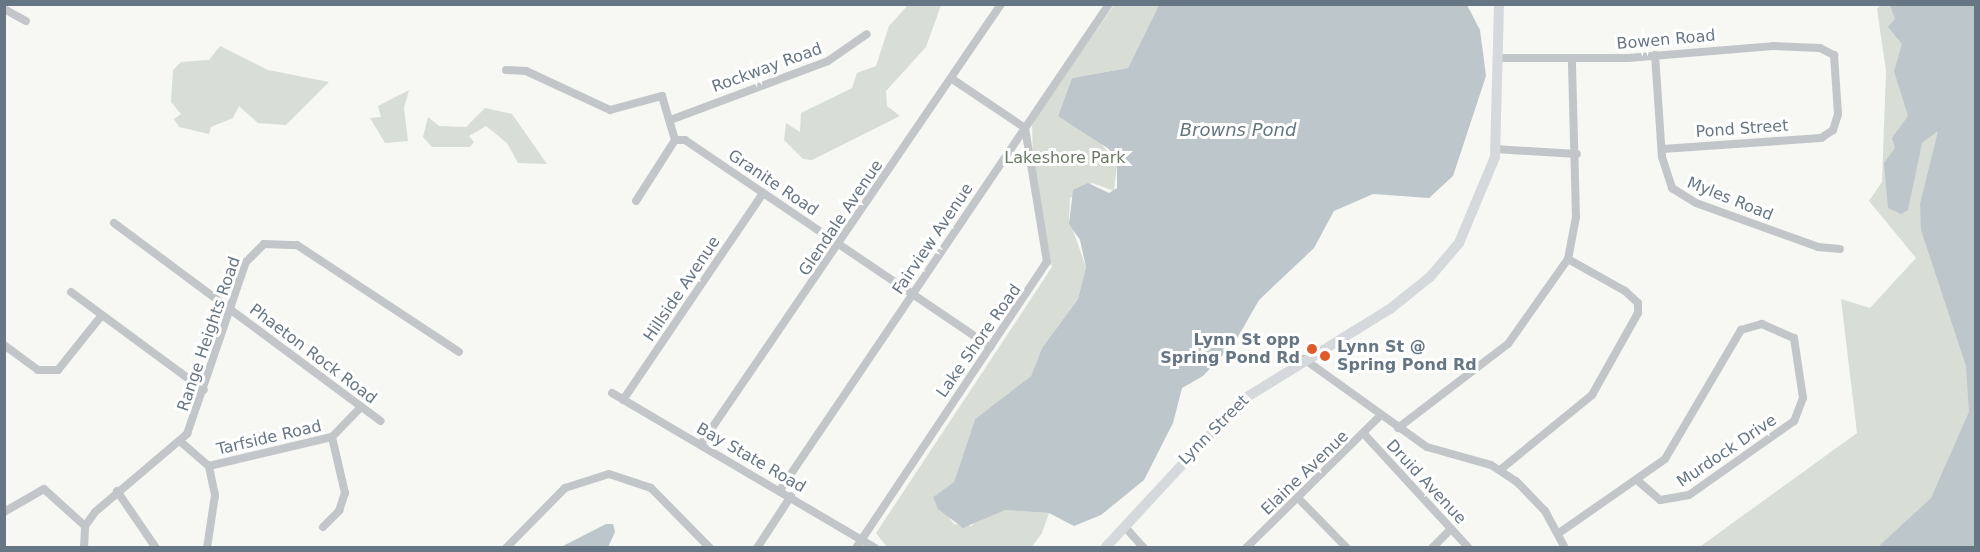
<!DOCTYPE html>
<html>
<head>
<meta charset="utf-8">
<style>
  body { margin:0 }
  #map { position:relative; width:1980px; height:552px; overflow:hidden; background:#f7f7f4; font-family:"DejaVu Sans",sans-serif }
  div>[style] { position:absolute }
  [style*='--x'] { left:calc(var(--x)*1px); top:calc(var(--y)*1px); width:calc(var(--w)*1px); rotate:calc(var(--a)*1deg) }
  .green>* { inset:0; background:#d8ded5 }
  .water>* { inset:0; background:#bcc6cb }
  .minor>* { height:8px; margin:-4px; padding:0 4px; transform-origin:4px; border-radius:4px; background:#c2c6c9 }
  .secondary>* { height:10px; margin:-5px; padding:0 5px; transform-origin:5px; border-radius:5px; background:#d5d9dc }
  .dots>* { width:16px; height:16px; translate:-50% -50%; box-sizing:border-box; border:3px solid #fff; border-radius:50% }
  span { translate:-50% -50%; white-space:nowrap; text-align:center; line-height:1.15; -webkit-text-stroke:6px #fff; paint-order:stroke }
  .street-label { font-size:16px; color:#677684 }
  .park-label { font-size:16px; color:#697b65 }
  .poi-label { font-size:16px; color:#677684; font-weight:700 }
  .right { translate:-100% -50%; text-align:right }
  .left { translate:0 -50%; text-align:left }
  .water-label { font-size:18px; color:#637780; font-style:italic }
  .frame { position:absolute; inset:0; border:6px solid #677684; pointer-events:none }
</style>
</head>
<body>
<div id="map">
  <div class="green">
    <i style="clip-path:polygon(1882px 4px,1975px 5px,1965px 345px,1976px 414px,1929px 504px,1879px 547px,1698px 548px,1857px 433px,1841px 299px,1870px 308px,1916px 258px,1869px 201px,1882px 182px,1886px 71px,1877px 9px)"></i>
    <i style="clip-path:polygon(908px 5px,941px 5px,926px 47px,886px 91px,887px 106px,900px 116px,812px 160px,803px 159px,784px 140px,786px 123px,800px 132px,801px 113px,852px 88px,857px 73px,876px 66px,889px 26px)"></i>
    <i style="clip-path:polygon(1114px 5px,1159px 5px,1128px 68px,1072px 78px,1058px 116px,1099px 140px,1117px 165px,1114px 191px,1092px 183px,1070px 198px,1069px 219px,1086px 267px,1078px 299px,1042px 348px,1031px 376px,975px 419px,954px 482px,933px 497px,954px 524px,971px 526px,990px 512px,1005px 510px,1049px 513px,1042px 533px,1031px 548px,887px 547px,876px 533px,1052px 267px,1033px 165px,1032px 122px)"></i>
    <i style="clip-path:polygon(220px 46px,268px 70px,329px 82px,286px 125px,258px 123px,239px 106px,233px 118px,211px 127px,209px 134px,179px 127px,174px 119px,181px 114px,171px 102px,173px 70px,181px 62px,209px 60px)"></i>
    <i style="clip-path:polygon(409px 90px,404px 108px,408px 141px,385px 143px,370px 118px,381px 117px,378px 106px)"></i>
    <i style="clip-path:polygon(485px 108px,512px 114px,547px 164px,518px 163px,507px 143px,486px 126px,469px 136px,474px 142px,470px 147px,432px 147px,423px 137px,428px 117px,439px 126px,466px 127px)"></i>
  </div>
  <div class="water">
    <i style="clip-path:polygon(1467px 5px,1480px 30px,1486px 76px,1453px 176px,1429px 198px,1373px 194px,1334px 211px,1314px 248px,1259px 300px,1235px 342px,1203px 376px,1182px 388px,1173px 423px,1144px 480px,1101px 515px,1074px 526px,1049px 513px,1005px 510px,963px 528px,938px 509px,933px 497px,954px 482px,975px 419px,1031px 376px,1042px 348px,1078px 299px,1086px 267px,1080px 240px,1069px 224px,1073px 190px,1088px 183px,1109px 193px,1117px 188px,1117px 165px,1109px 149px,1058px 116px,1072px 78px,1128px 68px,1159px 5px)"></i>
    <i style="clip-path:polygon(1890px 5px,1975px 5px,1975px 547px,1878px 547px,1931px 498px,1969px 412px,1966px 366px,1921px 230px,1920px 204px,1938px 131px,1922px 143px,1908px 210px,1901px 214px,1888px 208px,1884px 163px,1895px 148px,1892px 138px,1908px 116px,1894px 71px,1902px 44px,1888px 27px,1895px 19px)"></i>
    <i style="clip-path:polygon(606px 524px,613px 524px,615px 532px,608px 547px,561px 547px)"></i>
  </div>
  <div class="minor">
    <i style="--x:4;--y:9;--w:25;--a:29"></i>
    <i style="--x:1655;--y:55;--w:102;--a:86.1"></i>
    <i style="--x:1662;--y:157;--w:33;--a:72"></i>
    <i style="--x:1672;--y:188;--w:28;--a:32"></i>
    <i style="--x:1696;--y:203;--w:130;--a:19.8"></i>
    <i style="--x:1818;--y:247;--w:22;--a:5"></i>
    <i style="--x:1500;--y:58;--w:128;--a:0"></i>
    <i style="--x:1628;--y:58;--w:145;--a:-4.7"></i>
    <i style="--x:1773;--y:46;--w:47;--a:2.4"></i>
    <i style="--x:1820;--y:48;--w:16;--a:27"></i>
    <i style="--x:1834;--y:55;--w:59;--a:86.1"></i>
    <i style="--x:1838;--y:114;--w:17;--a:107"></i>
    <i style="--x:1833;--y:130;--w:14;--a:146"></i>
    <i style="--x:1821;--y:138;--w:159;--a:176"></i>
    <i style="--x:506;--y:70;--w:20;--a:3"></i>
    <i style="--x:526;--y:71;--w:93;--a:24.9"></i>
    <i style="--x:610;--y:110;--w:54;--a:-15.1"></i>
    <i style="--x:662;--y:96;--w:46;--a:73.5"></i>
    <i style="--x:675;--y:140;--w:10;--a:0"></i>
    <i style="--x:685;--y:140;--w:369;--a:34.1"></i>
    <i style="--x:673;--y:119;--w:165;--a:-20.5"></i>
    <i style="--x:828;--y:61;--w:47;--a:-34.7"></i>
    <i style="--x:1495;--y:149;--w:82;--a:3.5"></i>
    <i style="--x:636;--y:201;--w:72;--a:-57.4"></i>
    <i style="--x:114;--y:223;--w:332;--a:36.6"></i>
    <i style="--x:71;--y:292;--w:165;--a:36.4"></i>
    <i style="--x:4;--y:345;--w:42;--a:36.3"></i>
    <i style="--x:38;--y:370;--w:20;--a:0"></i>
    <i style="--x:58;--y:370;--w:70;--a:-51.3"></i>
    <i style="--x:1304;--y:359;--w:151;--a:35.6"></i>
    <i style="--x:1427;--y:447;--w:66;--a:15.7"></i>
    <i style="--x:1491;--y:465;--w:30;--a:33"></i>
    <i style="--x:1516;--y:481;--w:42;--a:46"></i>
    <i style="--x:1545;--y:511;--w:42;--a:61.6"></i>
    <i style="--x:612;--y:393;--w:305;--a:30.5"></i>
    <i style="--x:623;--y:400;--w:250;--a:-55.9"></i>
    <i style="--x:1398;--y:428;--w:138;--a:-37.4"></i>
    <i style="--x:1508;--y:344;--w:104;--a:-54.8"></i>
    <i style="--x:1568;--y:259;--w:43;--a:-79.2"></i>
    <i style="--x:1576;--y:217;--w:157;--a:-91.5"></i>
    <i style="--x:1364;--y:434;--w:155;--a:47.4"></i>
    <i style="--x:181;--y:442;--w:37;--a:41"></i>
    <i style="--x:209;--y:466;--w:126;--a:-13.3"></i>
    <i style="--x:332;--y:437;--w:42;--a:-46"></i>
    <i style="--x:701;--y:444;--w:533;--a:-55.71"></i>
    <i style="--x:1500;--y:470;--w:119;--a:-39.2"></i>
    <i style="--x:1592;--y:395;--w:94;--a:-60.7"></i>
    <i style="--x:1638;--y:313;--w:10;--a:-90"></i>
    <i style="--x:1638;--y:303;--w:18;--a:-137"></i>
    <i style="--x:1625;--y:291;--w:65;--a:-150.7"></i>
    <i style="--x:780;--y:490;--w:587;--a:-55.9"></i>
    <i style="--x:117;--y:491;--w:69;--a:55.6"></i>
    <i style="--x:1298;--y:498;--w:70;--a:45.6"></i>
    <i style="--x:4;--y:512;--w:46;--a:-29.9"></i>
    <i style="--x:44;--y:489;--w:55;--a:42.1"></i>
    <i style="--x:323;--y:527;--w:23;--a:-45"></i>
    <i style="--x:339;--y:511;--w:19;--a:-72"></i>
    <i style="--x:345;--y:493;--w:57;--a:-103.1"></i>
    <i style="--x:1125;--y:527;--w:28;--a:48"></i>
    <i style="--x:1559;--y:533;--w:129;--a:-34.9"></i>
    <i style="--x:1665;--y:459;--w:150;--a:-59.5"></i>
    <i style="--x:1741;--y:330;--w:22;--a:-16"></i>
    <i style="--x:1762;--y:324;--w:35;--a:24"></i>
    <i style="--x:1794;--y:338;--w:61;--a:81.5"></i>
    <i style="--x:1803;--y:398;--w:25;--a:111"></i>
    <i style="--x:1794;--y:421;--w:128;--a:144.8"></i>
    <i style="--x:1689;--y:495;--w:29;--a:170"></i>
    <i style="--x:1660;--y:500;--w:28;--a:-139"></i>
    <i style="--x:84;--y:548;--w:22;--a:-87"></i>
    <i style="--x:85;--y:526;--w:17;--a:-54"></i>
    <i style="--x:95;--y:512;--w:121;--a:-40.3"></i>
    <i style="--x:187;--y:434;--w:182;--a:-71.1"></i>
    <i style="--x:246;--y:262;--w:25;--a:-45"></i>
    <i style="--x:264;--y:244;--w:33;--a:2"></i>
    <i style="--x:297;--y:245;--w:194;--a:33.4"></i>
    <i style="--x:207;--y:548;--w:54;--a:-81.4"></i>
    <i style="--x:215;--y:495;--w:30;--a:-102"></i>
    <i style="--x:506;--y:548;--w:84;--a:-45.5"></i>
    <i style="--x:565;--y:488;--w:46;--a:-17.7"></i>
    <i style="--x:609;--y:474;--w:44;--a:18.4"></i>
    <i style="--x:651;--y:488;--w:84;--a:45.5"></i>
    <i style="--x:757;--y:548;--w:62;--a:-56.8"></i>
    <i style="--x:856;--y:548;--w:344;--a:-56.3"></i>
    <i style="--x:1047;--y:262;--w:136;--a:-99.3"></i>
    <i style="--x:1025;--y:128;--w:88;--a:-146.1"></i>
    <i style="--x:1246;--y:548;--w:188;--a:-44.6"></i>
    <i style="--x:1432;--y:548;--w:27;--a:-45"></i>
  </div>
  <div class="secondary">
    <i style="--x:1105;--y:548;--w:202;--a:-47.2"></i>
    <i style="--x:1242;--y:400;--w:174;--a:-31.6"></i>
    <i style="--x:1390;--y:309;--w:51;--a:-38.7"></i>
    <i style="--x:1430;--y:277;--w:45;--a:-49.5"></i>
    <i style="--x:1459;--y:243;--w:93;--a:-67.3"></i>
    <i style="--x:1495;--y:157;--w:153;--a:-88.5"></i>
  </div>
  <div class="dots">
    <i style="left:1312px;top:349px;background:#df5b2c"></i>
    <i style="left:1325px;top:356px;background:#df5b2c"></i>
  </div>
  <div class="street-label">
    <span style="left:1666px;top:40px;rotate:-5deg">Bowen Road</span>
    <span style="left:767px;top:68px;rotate:-20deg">Rockway Road</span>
    <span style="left:1742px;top:129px;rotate:-4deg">Pond Street</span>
    <span style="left:773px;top:183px;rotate:34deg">Granite Road</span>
    <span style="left:1730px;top:199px;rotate:22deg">Myles Road</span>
    <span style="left:841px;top:218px;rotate:-56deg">Glendale Avenue</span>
    <span style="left:933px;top:239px;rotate:-56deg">Fairview Avenue</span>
    <span style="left:682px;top:289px;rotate:-56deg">Hillside Avenue</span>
    <span style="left:209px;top:334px;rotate:-71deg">Range Heights Road</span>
    <span style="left:979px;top:341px;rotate:-55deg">Lake Shore Road</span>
    <span style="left:313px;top:354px;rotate:37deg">Phaeton Rock Road</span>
    <span style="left:1214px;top:430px;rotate:-45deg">Lynn Street</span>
    <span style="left:269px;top:438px;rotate:-13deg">Tarfside Road</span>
    <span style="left:1727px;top:451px;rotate:-34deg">Murdock Drive</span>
    <span style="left:751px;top:458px;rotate:30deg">Bay State Road</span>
    <span style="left:1305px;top:473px;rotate:-44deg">Elaine Avenue</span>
    <span style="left:1426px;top:482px;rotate:47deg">Druid Avenue</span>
  </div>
  <div class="park-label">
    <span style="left:1065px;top:158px">Lakeshore Park</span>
  </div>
  <div class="poi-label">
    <span class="right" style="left:1300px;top:349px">Lynn St opp<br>Spring Pond Rd</span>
    <span class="left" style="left:1337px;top:356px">Lynn St @<br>Spring Pond Rd</span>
  </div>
  <div class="water-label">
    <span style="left:1238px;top:130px">Browns Pond</span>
  </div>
  <div class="frame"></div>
</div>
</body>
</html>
